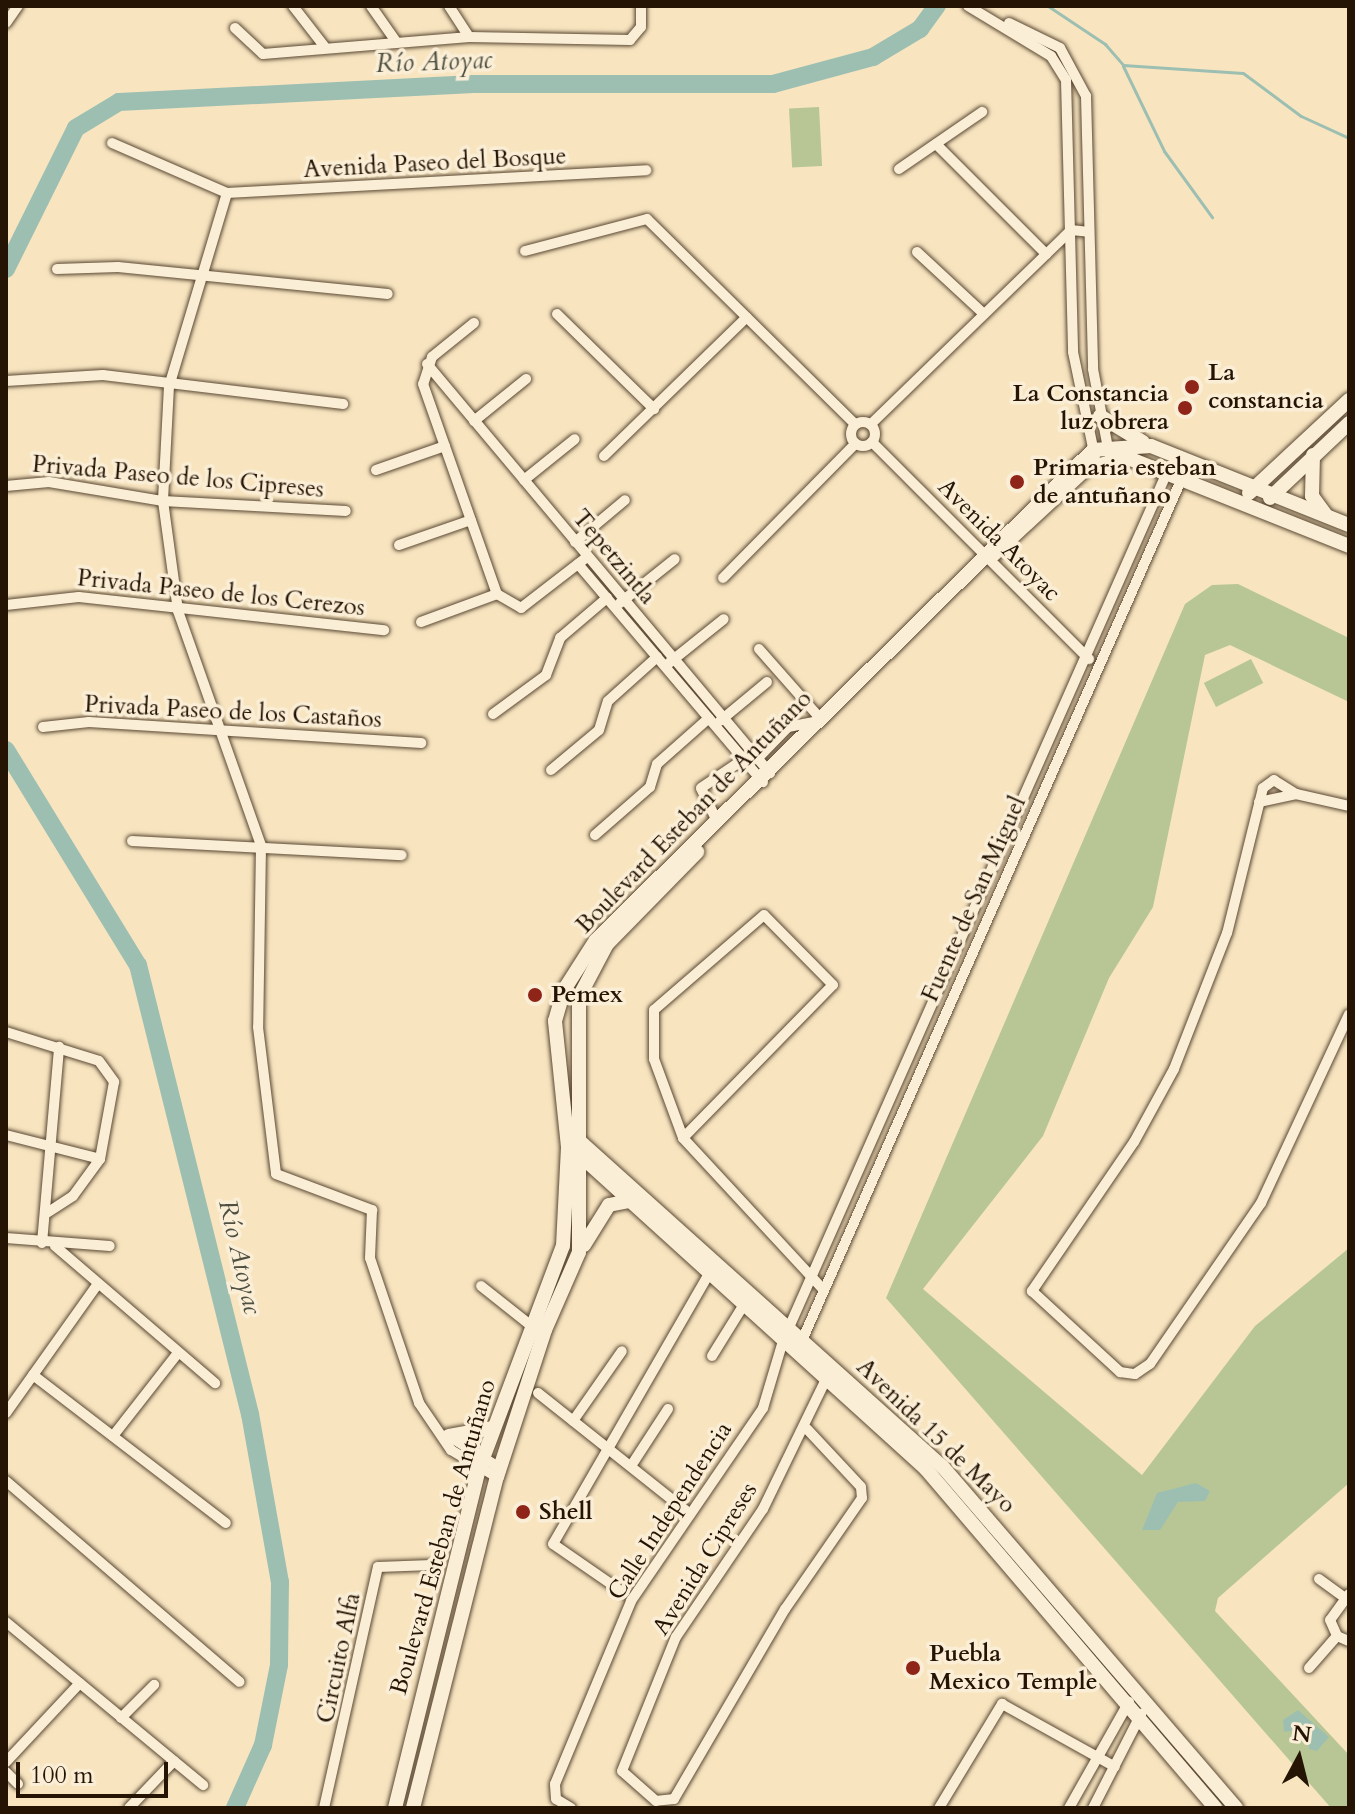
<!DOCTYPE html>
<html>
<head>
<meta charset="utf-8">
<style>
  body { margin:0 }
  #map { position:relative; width:1355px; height:1814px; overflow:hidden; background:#f8e5c0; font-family:Cardo,serif }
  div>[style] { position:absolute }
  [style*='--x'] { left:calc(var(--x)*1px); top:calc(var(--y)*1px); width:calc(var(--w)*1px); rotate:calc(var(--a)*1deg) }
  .green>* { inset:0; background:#b8c696; transform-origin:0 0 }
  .water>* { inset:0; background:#9dbfb2 }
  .stream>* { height:3px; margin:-1.5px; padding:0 1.5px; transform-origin:1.5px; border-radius:1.5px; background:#9dbfb2 }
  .river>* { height:18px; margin:-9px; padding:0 9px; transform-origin:9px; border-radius:9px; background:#9dbfb2 }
  .roads { filter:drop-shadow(0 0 2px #5a4833) drop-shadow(0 0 2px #5a4833) }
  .street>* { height:10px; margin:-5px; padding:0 5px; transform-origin:5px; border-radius:5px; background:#faeed6 }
  .street>.ring { margin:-5px; padding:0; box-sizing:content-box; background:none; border:10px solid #faeed6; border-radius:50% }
  .secondary>* { height:14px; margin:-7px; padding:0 7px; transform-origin:7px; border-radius:7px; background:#faeed6 }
  .dots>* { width:22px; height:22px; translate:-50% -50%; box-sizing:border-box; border:4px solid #faeed6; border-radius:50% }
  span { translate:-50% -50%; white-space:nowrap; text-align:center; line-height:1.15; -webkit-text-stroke:7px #faeed6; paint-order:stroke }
  .street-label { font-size:24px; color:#251404 }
  .poi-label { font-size:24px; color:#251404; font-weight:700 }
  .left { translate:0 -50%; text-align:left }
  .right { translate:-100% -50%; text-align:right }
  .water-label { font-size:26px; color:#4f5041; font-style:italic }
  .frame { position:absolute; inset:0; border:8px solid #251404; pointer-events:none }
  .north { position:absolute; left:1259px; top:1718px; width:80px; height:80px; -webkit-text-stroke:6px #faeed6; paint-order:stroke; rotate:7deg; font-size:22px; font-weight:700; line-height:32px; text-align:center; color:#251404 }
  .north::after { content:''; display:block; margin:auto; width:28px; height:36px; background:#251404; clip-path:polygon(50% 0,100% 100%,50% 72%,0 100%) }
  .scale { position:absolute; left:16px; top:1762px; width:152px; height:36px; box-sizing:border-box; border:4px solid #251404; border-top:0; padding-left:10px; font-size:24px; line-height:28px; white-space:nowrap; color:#251404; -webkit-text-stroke:6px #faeed6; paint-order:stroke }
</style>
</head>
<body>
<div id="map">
  <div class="green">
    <i style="left:819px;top:107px;width:59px;height:30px;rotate:87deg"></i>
    <i style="clip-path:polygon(1238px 584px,1349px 638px,1349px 702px,1230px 645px,1205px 655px,1153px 907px,1109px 978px,1043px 1136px,923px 1289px,1142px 1475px,1255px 1326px,1349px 1248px,1349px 1483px,1218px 1598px,1215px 1611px,1349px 1755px,1349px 1808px,1331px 1808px,886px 1298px,1185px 604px,1212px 585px)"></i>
    <i style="left:1251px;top:659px;width:27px;height:53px;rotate:63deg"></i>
  </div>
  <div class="water">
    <i style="clip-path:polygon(1196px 1483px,1210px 1491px,1205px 1501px,1178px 1502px,1160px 1530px,1142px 1530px,1157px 1493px)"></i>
    <i style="clip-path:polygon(1298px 1710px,1329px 1737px,1317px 1751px,1309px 1749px,1309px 1728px,1284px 1732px,1283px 1720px)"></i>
  </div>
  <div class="stream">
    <i style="--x:1048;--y:6;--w:69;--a:33.7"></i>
    <i style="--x:1105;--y:44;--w:28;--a:49"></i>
    <i style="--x:1123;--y:65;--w:120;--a:3.8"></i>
    <i style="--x:1243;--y:73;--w:72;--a:36.6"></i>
    <i style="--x:1301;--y:116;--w:53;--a:24.6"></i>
    <i style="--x:1123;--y:66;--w:94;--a:64.2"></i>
    <i style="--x:1164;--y:151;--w:82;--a:54"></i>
  </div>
  <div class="river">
    <i style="--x:6;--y:269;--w:157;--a:-63.6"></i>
    <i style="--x:76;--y:128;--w:50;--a:-31.2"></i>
    <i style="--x:119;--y:102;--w:355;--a:-2.9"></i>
    <i style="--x:474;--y:84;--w:299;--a:0"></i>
    <i style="--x:773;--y:84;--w:104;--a:-15.1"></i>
    <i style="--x:873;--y:57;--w:55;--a:-30.8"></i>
    <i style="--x:920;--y:29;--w:29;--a:-54"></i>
    <i style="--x:6;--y:750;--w:252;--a:58.5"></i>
    <i style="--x:138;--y:965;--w:463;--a:76"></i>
    <i style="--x:250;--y:1414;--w:171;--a:79.9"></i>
    <i style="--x:280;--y:1582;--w:83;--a:90.7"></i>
    <i style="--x:279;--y:1665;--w:82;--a:101.3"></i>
    <i style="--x:263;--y:1745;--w:69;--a:114"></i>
  </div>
  <div class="roads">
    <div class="street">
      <i style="--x:293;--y:6;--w:51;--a:52.2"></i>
      <i style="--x:371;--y:6;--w:42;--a:54.8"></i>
      <i style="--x:449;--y:6;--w:37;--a:57"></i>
      <i style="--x:968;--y:6;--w:97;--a:31.1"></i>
      <i style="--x:1051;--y:56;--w:28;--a:58"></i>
      <i style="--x:1066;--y:80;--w:272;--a:88.5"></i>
      <i style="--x:1073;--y:352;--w:107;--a:78.2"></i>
      <i style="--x:6;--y:23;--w:21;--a:-55"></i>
      <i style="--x:1009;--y:23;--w:57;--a:26.1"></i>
      <i style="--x:1060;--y:48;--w:55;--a:61.6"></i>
      <i style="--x:1086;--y:96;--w:273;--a:88.5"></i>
      <i style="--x:1093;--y:369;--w:86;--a:79.3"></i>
      <i style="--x:235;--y:28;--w:38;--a:43"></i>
      <i style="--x:263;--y:54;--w:207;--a:-4.7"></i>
      <i style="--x:469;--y:37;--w:161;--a:1.1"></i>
      <i style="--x:630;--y:40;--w:17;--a:-50"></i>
      <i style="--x:641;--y:27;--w:21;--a:-90"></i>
      <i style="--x:112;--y:143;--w:125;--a:23.5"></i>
      <i style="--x:227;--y:193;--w:420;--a:-3.1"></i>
      <i style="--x:936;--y:144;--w:156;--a:45"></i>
      <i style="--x:899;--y:169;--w:101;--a:-34.5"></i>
      <i style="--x:227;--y:193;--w:202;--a:106.7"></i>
      <i style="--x:169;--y:386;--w:115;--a:93"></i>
      <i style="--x:163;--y:501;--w:111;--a:82.2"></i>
      <i style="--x:178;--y:611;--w:249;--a:70.5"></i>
      <i style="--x:261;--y:846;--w:181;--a:90.9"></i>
      <i style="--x:258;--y:1027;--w:148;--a:83"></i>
      <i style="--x:276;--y:1174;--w:103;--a:20.6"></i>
      <i style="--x:372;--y:1210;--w:48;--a:92.4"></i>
      <i style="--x:370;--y:1258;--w:153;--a:71.3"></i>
      <i style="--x:419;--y:1403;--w:57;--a:55.8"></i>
      <i style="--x:451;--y:1450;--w:53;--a:30.4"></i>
      <i style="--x:525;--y:251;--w:126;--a:-14.7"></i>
      <i style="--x:647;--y:219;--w:292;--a:44.6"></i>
      <i style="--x:917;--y:252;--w:91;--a:42.8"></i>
      <i style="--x:57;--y:269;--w:61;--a:-1.9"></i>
      <i style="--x:118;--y:267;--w:271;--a:5.7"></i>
      <i style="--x:557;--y:314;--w:136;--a:44.4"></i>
      <i style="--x:474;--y:323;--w:54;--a:141"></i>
      <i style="--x:432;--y:357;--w:28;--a:108"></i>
      <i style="--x:423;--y:384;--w:223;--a:70.6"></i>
      <i style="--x:497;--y:594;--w:28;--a:30"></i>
      <i style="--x:521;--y:608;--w:83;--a:-37.7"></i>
      <i style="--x:427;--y:364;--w:534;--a:50.02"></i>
      <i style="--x:6;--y:381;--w:97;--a:-3.5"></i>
      <i style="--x:103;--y:375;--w:242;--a:6.9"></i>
      <i style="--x:474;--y:421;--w:67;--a:-38.9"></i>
      <i class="ring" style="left:851px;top:422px;width:14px;height:14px"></i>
      <i style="--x:871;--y:424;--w:279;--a:-44.1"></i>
      <i style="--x:1071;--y:230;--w:18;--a:6"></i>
      <i style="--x:872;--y:442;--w:307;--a:45"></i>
      <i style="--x:604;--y:456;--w:199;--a:-44.2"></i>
      <i style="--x:376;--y:470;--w:73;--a:-19.2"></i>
      <i style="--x:524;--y:480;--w:65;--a:-38.8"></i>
      <i style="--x:6;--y:486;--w:43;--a:-5.3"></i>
      <i style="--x:49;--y:482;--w:116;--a:9.5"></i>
      <i style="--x:163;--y:501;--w:183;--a:3.1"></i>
      <i style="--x:575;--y:542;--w:65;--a:-40"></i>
      <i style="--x:399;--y:545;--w:76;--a:-19.1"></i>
      <i style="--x:578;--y:564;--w:286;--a:49.7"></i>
      <i style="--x:723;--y:578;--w:188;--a:-45.4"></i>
      <i style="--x:620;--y:603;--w:70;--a:-38.7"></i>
      <i style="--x:6;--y:605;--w:73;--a:-6.3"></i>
      <i style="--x:79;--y:597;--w:307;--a:6.2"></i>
      <i style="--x:421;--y:622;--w:81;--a:-20.2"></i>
      <i style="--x:759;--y:649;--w:89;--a:48.6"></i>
      <i style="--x:669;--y:663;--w:70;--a:-38.7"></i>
      <i style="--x:493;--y:714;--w:66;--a:-36.3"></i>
      <i style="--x:546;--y:675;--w:40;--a:-69"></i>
      <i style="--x:560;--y:638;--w:62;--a:-40.4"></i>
      <i style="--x:720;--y:721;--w:61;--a:-39.7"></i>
      <i style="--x:43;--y:727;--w:46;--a:-6.2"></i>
      <i style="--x:89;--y:722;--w:333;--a:3.6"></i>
      <i style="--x:757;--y:759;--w:45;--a:-45.9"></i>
      <i style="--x:788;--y:727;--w:25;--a:-11"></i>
      <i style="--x:551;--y:770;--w:62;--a:-39.8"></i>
      <i style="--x:599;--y:730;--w:30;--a:-73"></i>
      <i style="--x:608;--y:701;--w:66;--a:-41.9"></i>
      <i style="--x:1296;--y:794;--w:26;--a:-148"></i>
      <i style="--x:1274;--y:780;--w:14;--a:144"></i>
      <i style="--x:1263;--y:788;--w:149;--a:103.9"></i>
      <i style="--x:1227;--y:933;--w:146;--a:111.3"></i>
      <i style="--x:1174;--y:1069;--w:83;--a:118.7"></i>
      <i style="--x:1134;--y:1142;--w:181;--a:124.4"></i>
      <i style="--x:1032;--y:1291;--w:120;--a:42.6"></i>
      <i style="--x:1120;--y:1372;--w:15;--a:8"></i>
      <i style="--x:1135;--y:1374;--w:18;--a:-34"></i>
      <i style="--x:1150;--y:1364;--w:196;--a:-55.4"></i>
      <i style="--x:1261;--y:1203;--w:208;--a:-65"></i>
      <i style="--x:1259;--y:802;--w:38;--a:-12"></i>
      <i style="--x:1296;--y:794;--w:54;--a:12.8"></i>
      <i style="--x:716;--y:819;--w:34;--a:-116"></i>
      <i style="--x:701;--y:788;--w:52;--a:-34"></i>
      <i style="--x:595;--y:835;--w:73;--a:-41.1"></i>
      <i style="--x:650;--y:787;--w:24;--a:-73"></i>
      <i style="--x:657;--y:764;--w:69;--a:-41.5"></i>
      <i style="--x:132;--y:841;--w:270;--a:3"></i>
      <i style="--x:6;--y:1032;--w:97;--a:17.3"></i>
      <i style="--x:99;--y:1061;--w:26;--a:54"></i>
      <i style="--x:114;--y:1082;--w:78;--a:100.3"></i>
      <i style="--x:100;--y:1159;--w:46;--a:126.1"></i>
      <i style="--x:73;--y:1196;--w:30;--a:147"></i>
      <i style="--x:6;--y:1135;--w:97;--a:14.3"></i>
      <i style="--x:683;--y:1138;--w:214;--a:-45.6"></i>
      <i style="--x:833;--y:985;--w:98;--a:-134.6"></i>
      <i style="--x:764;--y:915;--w:145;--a:139.2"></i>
      <i style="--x:654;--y:1010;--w:49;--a:90"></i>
      <i style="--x:654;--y:1059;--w:84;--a:69.8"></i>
      <i style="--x:683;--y:1138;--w:207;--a:47.2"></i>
      <i style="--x:6;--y:1238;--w:104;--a:4.4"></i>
      <i style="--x:42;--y:1243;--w:197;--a:-85"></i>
      <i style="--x:55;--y:1246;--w:211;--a:40.6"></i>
      <i style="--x:481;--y:1286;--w:61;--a:38.4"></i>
      <i style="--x:800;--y:1345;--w:950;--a:-66.22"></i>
      <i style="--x:712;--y:1356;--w:59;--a:-58.2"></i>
      <i style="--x:33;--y:1375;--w:243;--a:37.5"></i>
      <i style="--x:538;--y:1393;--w:194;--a:38.5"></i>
      <i style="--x:6;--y:1413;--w:157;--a:-54.6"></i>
      <i style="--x:573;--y:1421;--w:85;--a:-55"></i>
      <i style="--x:807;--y:1429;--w:79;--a:47"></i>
      <i style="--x:861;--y:1487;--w:11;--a:85"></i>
      <i style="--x:862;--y:1498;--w:135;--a:124.7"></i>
      <i style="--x:785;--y:1609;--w:220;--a:120.3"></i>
      <i style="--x:674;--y:1799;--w:18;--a:174"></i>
      <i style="--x:656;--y:1801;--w:45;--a:-138.6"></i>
      <i style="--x:622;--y:1771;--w:144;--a:-68.1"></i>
      <i style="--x:676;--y:1637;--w:155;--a:-55.8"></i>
      <i style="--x:763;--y:1509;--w:149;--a:-64.1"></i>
      <i style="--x:447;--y:1435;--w:62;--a:31.9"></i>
      <i style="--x:113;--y:1436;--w:104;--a:-52"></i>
      <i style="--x:631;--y:1466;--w:68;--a:-57"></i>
      <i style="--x:6;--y:1481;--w:308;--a:40.7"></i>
      <i style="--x:1319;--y:1579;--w:31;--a:36"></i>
      <i style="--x:624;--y:1593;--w:86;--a:-145.4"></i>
      <i style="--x:553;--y:1544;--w:318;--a:-60"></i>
      <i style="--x:1349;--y:1594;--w:32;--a:126"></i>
      <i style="--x:1330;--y:1620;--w:17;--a:66"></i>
      <i style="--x:1337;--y:1636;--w:13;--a:23"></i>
      <i style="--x:6;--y:1622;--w:256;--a:39.6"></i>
      <i style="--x:1309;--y:1668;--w:43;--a:-48.8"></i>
      <i style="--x:121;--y:1718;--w:47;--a:-45"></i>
      <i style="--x:6;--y:1762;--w:108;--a:-46.9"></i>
      <i style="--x:6;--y:1772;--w:17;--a:45"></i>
      <i style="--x:129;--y:1808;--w:65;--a:-46.2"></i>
      <i style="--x:324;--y:1808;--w:247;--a:-77.4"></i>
      <i style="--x:378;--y:1567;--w:54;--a:-2.1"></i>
      <i style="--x:571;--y:1808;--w:17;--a:-149"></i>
      <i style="--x:556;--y:1799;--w:15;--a:-94"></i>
      <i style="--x:555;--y:1784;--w:198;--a:-67.4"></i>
      <i style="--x:631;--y:1601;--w:234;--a:-55.6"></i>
      <i style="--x:763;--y:1408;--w:70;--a:-73.4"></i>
      <i style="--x:783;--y:1341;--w:952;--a:-66.15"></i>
      <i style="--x:939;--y:1808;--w:122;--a:-58.8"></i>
      <i style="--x:1002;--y:1704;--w:129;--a:29.1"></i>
      <i style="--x:1069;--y:1808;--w:122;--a:-60.5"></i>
      <i style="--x:1093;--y:1808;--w:106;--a:-62.9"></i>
    </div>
    <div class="secondary">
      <i style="--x:1100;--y:416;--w:50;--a:31.2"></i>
      <i style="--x:1313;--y:455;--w:41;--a:91.4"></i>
      <i style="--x:1312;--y:496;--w:24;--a:54"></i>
      <i style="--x:1249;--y:493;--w:137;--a:-42.9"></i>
      <i style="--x:1270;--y:498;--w:109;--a:-43.5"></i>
      <i style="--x:994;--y:554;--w:127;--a:-42.8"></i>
      <i style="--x:1087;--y:468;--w:42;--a:-13.7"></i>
      <i style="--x:1128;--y:458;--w:238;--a:21.7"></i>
      <i style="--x:577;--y:1139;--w:490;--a:41.9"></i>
      <i style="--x:942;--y:1466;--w:451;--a:49.3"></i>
      <i style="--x:581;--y:1156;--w:466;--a:42.2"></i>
      <i style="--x:926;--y:1469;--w:446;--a:49.5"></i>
      <i style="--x:584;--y:1245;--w:47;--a:-58"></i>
      <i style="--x:609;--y:1205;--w:21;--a:-11"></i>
      <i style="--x:449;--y:1436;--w:45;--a:-10.3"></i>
      <i style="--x:395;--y:1808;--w:349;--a:-76.1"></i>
      <i style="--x:479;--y:1469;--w:238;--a:-69.4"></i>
      <i style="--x:563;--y:1246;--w:99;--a:-87.1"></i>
      <i style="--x:568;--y:1147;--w:127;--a:-95.9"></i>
      <i style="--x:555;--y:1021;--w:32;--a:-74"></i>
      <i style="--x:564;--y:990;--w:59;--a:-57.4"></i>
      <i style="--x:596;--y:940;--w:698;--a:-44.59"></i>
      <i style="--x:1093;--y:450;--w:58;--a:-3.9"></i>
      <i style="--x:1151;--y:446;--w:213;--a:21.8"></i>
      <i style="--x:413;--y:1808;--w:341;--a:-75.8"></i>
      <i style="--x:497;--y:1477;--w:155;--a:-71.9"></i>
      <i style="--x:545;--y:1330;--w:85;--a:-66.4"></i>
      <i style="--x:579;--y:1252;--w:255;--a:-90"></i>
      <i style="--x:579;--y:997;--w:60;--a:-62.2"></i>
      <i style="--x:607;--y:944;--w:129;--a:-45.6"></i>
    </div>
  </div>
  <div class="dots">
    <i style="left:1192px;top:387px;background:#8f2418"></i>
    <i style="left:1185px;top:408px;background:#8f2418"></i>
    <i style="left:1017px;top:482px;background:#8f2418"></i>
    <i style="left:535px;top:995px;background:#8f2418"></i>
    <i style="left:523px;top:1512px;background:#8f2418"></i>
    <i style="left:913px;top:1668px;background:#8f2418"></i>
  </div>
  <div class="street-label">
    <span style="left:435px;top:163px;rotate:-3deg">Avenida Paseo del Bosque</span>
    <span style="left:178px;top:477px;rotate:5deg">Privada Paseo de los Cipreses</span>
    <span style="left:999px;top:540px;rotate:45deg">Avenida Atoyac</span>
    <span style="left:614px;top:557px;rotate:50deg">Tepetzintla</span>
    <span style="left:221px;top:593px;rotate:6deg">Privada Paseo de los Cerezos</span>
    <span style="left:233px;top:712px;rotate:3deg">Privada Paseo de los Castaños</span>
    <span style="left:694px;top:812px;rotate:-46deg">Boulevard Esteban de Antuñano</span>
    <span style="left:974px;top:899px;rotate:-66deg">Fuente de San Miguel</span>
    <span style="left:936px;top:1436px;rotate:44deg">Avenida 15 de Mayo</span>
    <span style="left:670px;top:1511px;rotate:-57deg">Calle Independencia</span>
    <span style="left:443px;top:1537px;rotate:-74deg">Boulevard Esteban de Antuñano</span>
    <span style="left:705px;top:1559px;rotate:-58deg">Avenida Cipreses</span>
    <span style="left:339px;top:1658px;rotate:-78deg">Circuito Alfa</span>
  </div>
  <div class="poi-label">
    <span class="left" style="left:1208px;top:387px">La<br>constancia</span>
    <span class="right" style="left:1169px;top:408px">La Constancia<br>luz obrera</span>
    <span class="left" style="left:1033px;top:482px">Primaria esteban<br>de antuñano</span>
    <span class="left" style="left:551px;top:995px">Pemex</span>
    <span class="left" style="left:539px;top:1512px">Shell</span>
    <span class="left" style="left:929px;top:1668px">Puebla<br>Mexico Temple</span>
  </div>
  <div class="water-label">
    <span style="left:434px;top:62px;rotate:-2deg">Río Atoyac</span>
    <span style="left:240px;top:1257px;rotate:77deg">Río Atoyac</span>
  </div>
  <div class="frame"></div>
  <div class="north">N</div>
  <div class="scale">100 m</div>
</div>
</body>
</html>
